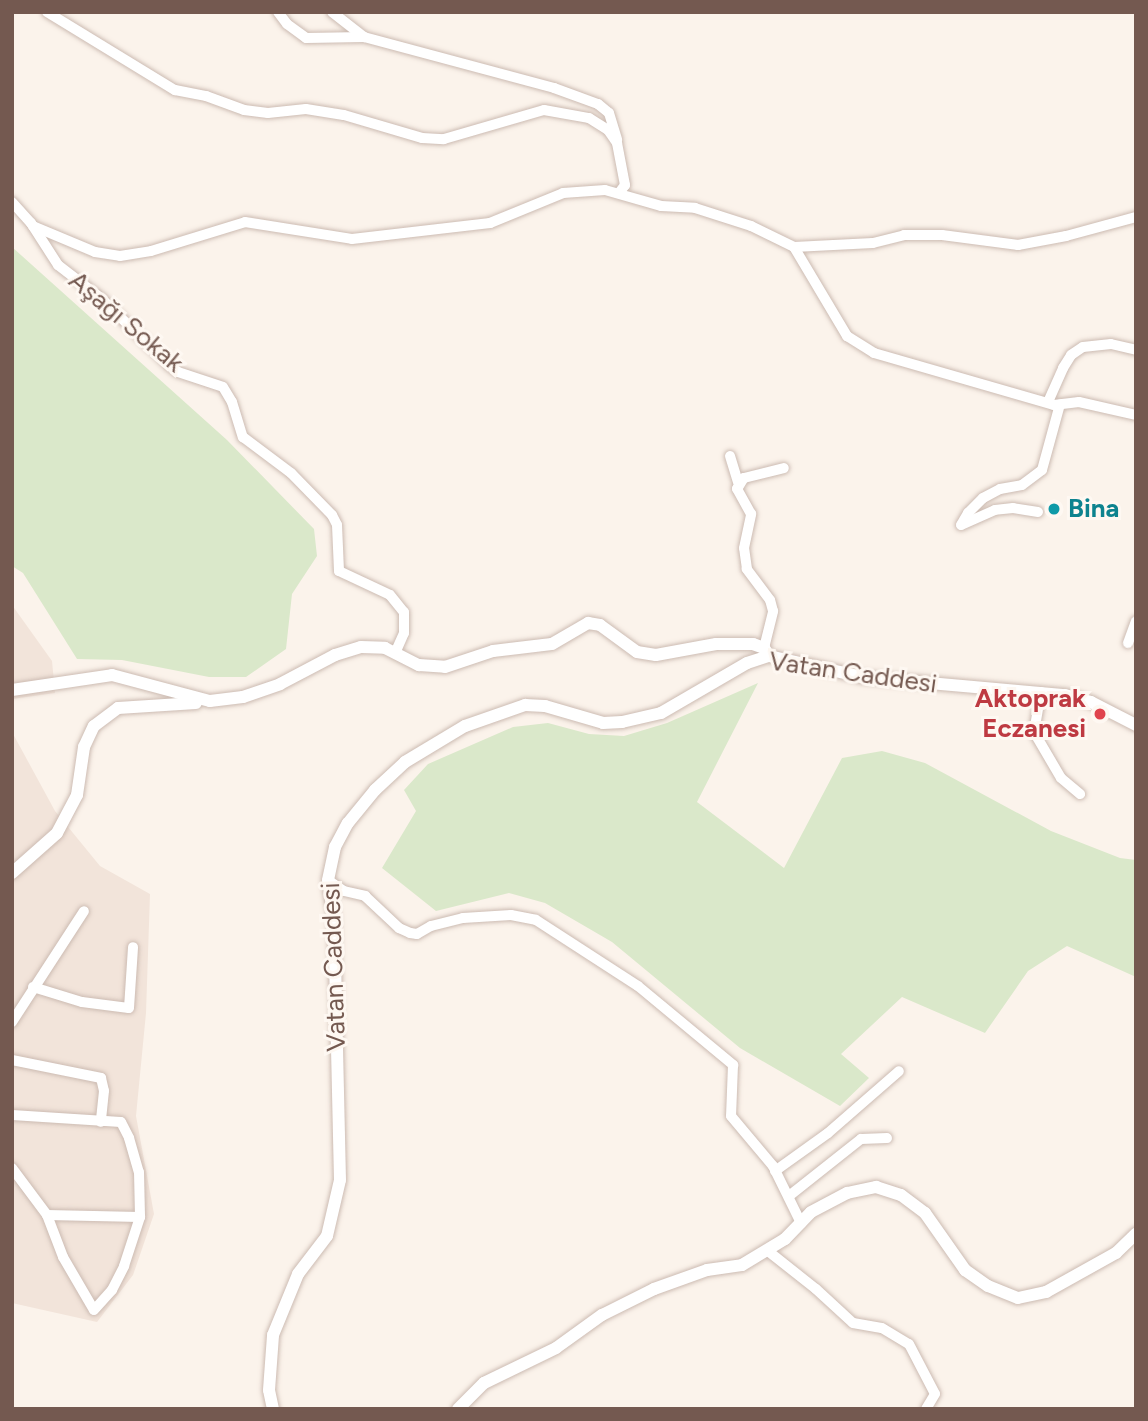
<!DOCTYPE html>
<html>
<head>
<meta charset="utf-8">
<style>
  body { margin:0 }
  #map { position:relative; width:1148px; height:1421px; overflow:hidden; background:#fbf3eb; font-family:Figtree,sans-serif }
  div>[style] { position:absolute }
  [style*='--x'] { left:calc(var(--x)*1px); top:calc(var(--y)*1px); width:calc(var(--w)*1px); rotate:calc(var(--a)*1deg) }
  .residential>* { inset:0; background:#f2e4da }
  .green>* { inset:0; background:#dae8ca }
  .roads { filter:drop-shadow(0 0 2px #ccbbb2) drop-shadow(0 0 2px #ccbbb2) }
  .minor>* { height:10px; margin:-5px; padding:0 5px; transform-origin:5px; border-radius:5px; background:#fff }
  .tertiary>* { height:12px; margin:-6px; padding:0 6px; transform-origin:6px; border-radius:6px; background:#fff }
  .dots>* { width:19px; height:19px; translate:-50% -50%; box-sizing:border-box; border:4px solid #fef8f2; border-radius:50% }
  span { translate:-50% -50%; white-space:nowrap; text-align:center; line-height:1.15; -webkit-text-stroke:6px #fef8f2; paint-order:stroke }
  .street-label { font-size:26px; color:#745950 }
  .culture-label { font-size:26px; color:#0d838f; font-weight:700 }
  .left { translate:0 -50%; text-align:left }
  .health-label { font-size:26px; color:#be3a42; font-weight:700 }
  .right { translate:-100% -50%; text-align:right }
  .frame { position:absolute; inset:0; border:14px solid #745950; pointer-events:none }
</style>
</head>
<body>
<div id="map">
  <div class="residential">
    <i style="clip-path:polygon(12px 605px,52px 661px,55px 693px,12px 699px)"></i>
    <i style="clip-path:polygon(12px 732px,55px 811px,100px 866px,150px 894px,146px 1013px,136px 1116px,154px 1214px,133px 1275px,97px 1322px,12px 1303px)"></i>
  </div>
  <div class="green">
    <i style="clip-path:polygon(12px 247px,227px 440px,314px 529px,317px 556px,292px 594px,286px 649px,246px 677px,209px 677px,122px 660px,77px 659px,23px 573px,12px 566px)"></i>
    <i style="clip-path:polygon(758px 683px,697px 802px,784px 868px,842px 758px,882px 751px,925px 763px,1051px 831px,1120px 858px,1136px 860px,1136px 977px,1067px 946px,1028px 971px,985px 1033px,902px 997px,841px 1054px,869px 1078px,840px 1106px,740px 1048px,612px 942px,545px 903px,509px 893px,436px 911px,382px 868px,416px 811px,404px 790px,428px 764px,513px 727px,548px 723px,589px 734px,624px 736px,667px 723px)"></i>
  </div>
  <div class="roads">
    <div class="minor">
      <i style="--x:47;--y:12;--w:150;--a:31.4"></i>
      <i style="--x:175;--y:90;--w:32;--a:11"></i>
      <i style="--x:206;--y:96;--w:40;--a:20.2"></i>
      <i style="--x:244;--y:110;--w:24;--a:7"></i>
      <i style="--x:268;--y:113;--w:38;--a:-6"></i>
      <i style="--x:306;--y:109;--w:38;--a:9"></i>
      <i style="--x:344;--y:115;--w:81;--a:16.4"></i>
      <i style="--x:422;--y:138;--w:22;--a:3"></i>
      <i style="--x:444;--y:139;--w:104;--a:-16.2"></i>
      <i style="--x:544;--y:110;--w:46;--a:10.1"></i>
      <i style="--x:589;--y:118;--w:22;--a:32"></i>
      <i style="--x:608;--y:130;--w:16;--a:55"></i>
      <i style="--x:617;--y:143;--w:43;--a:79.2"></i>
      <i style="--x:625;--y:185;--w:10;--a:127"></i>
      <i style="--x:278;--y:12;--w:15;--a:53"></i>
      <i style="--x:287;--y:24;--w:24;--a:36"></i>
      <i style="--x:306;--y:38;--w:58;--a:-1"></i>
      <i style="--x:364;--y:37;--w:197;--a:15"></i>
      <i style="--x:554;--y:88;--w:47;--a:20"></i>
      <i style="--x:598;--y:104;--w:14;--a:39"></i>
      <i style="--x:609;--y:113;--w:28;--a:73"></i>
      <i style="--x:332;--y:12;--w:41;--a:38"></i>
      <i style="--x:12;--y:202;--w:28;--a:48"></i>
      <i style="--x:31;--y:223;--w:50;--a:57.3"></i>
      <i style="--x:58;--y:265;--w:56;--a:37.7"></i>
      <i style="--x:102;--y:299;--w:95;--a:44.6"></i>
      <i style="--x:170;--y:366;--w:10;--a:37"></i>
      <i style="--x:178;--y:372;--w:47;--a:18.4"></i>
      <i style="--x:223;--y:387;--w:17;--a:59"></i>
      <i style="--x:232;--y:402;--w:37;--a:73"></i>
      <i style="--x:243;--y:437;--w:60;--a:36.9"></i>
      <i style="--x:291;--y:473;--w:59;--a:45.7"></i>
      <i style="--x:332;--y:515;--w:11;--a:63"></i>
      <i style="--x:337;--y:525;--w:46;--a:87.5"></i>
      <i style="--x:339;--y:571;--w:56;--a:25.2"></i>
      <i style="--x:390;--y:595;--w:22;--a:51"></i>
      <i style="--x:404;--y:612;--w:21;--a:90"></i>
      <i style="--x:404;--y:633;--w:22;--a:114"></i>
      <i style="--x:33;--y:226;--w:67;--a:22.8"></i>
      <i style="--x:95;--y:252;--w:25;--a:9"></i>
      <i style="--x:120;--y:256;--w:31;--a:-9"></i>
      <i style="--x:151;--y:251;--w:98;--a:-17.1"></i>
      <i style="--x:245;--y:222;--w:108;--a:9"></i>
      <i style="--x:352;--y:239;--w:139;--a:-6.6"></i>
      <i style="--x:490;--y:223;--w:79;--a:-22.3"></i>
      <i style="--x:563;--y:193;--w:42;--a:-4.1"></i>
      <i style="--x:605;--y:190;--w:58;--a:15.9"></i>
      <i style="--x:661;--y:206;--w:34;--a:3"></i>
      <i style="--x:695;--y:208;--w:59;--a:17.8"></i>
      <i style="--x:751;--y:226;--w:48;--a:26"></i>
      <i style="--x:794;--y:247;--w:79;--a:-2.9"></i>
      <i style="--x:873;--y:243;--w:32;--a:-14"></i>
      <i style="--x:904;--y:235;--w:38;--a:0"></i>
      <i style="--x:942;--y:235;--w:77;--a:7.5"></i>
      <i style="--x:1018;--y:245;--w:49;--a:-10.6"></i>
      <i style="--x:1066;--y:236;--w:73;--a:-15.2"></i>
      <i style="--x:794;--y:247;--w:104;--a:59.2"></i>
      <i style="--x:847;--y:336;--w:32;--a:32"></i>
      <i style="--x:874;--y:353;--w:187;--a:16.1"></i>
      <i style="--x:1054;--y:405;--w:25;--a:-7"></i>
      <i style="--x:1079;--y:402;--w:58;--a:12.8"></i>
      <i style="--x:1048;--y:402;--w:37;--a:-66"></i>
      <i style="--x:1063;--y:368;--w:15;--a:-58"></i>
      <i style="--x:1071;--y:355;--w:14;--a:-34"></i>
      <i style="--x:1083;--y:347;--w:28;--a:-6"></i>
      <i style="--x:1111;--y:344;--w:26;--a:13"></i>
      <i style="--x:730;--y:456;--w:28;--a:73"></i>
      <i style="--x:1038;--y:512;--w:25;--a:-171"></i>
      <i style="--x:1013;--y:508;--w:18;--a:174"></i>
      <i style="--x:995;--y:510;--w:37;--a:156"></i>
      <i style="--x:961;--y:525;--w:14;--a:-60"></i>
      <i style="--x:968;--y:513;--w:21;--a:-45"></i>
      <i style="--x:983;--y:498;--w:19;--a:-28"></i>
      <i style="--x:1000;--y:489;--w:22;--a:-10"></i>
      <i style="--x:1022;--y:485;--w:25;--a:-37"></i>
      <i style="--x:1042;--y:470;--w:68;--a:-74.7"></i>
      <i style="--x:1128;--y:643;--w:23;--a:-70"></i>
      <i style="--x:764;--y:648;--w:38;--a:-76"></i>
      <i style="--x:773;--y:611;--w:11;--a:-105"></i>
      <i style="--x:770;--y:600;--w:39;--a:-127"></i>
      <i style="--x:747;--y:569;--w:21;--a:-98"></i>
      <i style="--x:744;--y:548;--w:35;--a:-78"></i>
      <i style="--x:751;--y:514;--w:29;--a:-119"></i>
      <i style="--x:737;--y:489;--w:13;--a:-58"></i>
      <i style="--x:744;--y:478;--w:41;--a:-14"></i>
      <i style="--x:1041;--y:692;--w:41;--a:99.9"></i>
      <i style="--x:1034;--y:732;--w:53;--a:59.6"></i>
      <i style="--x:1061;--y:778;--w:25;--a:40"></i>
      <i style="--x:328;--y:880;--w:19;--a:35"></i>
      <i style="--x:344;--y:891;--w:22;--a:13"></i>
      <i style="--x:365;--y:896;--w:47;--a:43.3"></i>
      <i style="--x:399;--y:928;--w:12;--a:24"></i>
      <i style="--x:410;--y:933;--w:7;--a:8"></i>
      <i style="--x:417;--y:934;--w:16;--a:-30"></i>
      <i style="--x:431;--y:926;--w:33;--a:-14"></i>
      <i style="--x:463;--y:918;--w:48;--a:-3.6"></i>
      <i style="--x:511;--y:915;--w:25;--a:11"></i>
      <i style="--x:536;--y:920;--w:121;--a:32.9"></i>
      <i style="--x:638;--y:986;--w:124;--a:39.7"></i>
      <i style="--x:733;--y:1065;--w:51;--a:92.2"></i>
      <i style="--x:731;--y:1116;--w:65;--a:50"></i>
      <i style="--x:773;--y:1166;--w:64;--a:63.8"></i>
      <i style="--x:33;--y:987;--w:51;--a:17"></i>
      <i style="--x:82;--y:1002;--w:47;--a:7.3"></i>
      <i style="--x:129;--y:1008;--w:61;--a:-86.2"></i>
      <i style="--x:12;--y:1022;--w:132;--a:-57"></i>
      <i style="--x:12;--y:1060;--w:91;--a:11.4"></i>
      <i style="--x:101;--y:1078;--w:13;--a:77"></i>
      <i style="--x:104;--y:1091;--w:31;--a:96"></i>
      <i style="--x:12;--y:1115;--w:109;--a:3.7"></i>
      <i style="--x:121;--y:1122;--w:18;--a:63"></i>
      <i style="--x:129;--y:1138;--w:35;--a:74"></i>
      <i style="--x:139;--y:1172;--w:45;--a:88.7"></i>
      <i style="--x:140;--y:1217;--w:93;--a:-178.8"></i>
      <i style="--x:12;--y:1168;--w:59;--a:53.3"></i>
      <i style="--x:47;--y:1215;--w:45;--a:69.1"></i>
      <i style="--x:63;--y:1257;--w:61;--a:59.7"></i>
      <i style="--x:94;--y:1310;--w:27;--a:-48"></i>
      <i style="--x:112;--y:1290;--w:27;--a:-63"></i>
      <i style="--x:124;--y:1266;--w:52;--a:-71.9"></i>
      <i style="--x:775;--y:1171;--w:65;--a:-35.6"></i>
      <i style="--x:828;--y:1133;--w:94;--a:-41.1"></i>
      <i style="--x:789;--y:1196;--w:92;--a:-38.4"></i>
      <i style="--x:861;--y:1139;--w:26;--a:-2"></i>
      <i style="--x:768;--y:1251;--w:61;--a:38.4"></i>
      <i style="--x:816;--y:1289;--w:50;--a:42.6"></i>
      <i style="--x:853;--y:1323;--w:29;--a:10"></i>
      <i style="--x:882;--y:1328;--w:31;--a:31"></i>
      <i style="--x:909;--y:1344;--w:56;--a:62.5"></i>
      <i style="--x:935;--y:1394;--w:17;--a:121"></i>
    </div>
    <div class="tertiary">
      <i style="--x:12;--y:690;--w:101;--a:-8.5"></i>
      <i style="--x:112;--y:675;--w:101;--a:14.9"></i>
      <i style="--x:210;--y:701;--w:33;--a:-7"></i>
      <i style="--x:243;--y:697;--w:39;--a:-19"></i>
      <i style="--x:280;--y:684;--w:62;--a:-27.8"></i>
      <i style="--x:335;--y:655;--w:27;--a:-17"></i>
      <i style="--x:361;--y:647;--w:24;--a:2"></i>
      <i style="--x:385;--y:648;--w:38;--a:27"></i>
      <i style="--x:419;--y:665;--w:26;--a:4"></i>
      <i style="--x:445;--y:667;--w:51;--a:-18.4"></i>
      <i style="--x:493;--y:651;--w:59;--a:-6.8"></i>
      <i style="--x:552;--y:644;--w:42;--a:-30.3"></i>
      <i style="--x:588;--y:623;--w:12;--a:9"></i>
      <i style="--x:600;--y:625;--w:46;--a:36.1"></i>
      <i style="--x:637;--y:652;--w:19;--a:9"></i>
      <i style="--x:656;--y:655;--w:61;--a:-10.4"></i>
      <i style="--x:716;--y:644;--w:37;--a:0"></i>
      <i style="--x:753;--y:644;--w:12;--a:20"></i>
      <i style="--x:764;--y:648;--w:9;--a:58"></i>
      <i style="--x:12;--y:873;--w:60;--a:-41.6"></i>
      <i style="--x:57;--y:833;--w:43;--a:-62.2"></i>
      <i style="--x:77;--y:795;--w:49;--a:-81.7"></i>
      <i style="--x:84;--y:747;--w:23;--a:-65"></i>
      <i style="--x:94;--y:726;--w:30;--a:-37"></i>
      <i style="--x:118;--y:708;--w:78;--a:-3.7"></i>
      <i style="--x:273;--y:1409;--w:19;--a:-102"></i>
      <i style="--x:269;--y:1390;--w:55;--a:-85.8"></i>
      <i style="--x:273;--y:1335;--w:66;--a:-67.7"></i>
      <i style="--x:298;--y:1274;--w:48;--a:-52.7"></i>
      <i style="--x:327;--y:1236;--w:57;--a:-76.9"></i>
      <i style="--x:340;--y:1180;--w:262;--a:-91.3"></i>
      <i style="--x:334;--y:918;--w:38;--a:-99"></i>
      <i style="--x:328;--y:880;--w:34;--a:-78"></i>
      <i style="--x:335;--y:847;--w:27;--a:-62"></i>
      <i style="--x:348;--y:823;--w:43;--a:-50.7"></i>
      <i style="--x:375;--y:790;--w:41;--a:-43"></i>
      <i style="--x:405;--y:762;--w:70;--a:-31"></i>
      <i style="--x:465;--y:726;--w:64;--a:-19.3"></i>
      <i style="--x:525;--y:705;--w:20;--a:3"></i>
      <i style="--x:545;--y:706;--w:60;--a:16.3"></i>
      <i style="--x:603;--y:723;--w:19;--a:-3"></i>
      <i style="--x:622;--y:722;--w:40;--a:-13"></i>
      <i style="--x:661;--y:713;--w:99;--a:-30.2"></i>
      <i style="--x:747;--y:663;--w:23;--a:-18"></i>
      <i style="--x:769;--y:656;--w:95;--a:12.7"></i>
      <i style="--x:862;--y:677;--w:204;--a:5.1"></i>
      <i style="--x:1065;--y:695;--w:27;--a:15"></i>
      <i style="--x:1091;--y:702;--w:51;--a:27.1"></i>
      <i style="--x:458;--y:1409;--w:37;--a:-45"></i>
      <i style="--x:484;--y:1383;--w:80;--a:-25.9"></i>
      <i style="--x:556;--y:1348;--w:57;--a:-35.7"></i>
      <i style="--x:602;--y:1315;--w:58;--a:-26.6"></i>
      <i style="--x:654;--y:1289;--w:56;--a:-19.7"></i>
      <i style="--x:707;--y:1270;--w:35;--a:-8"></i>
      <i style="--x:742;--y:1265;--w:50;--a:-31.2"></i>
      <i style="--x:785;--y:1239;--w:37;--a:-46"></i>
      <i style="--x:811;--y:1212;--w:41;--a:-27.8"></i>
      <i style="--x:847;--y:1193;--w:30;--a:-12"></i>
      <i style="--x:876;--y:1187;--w:26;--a:18"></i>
      <i style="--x:901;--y:1195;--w:30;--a:37"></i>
      <i style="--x:925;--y:1213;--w:70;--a:54.9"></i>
      <i style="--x:965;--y:1270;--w:28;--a:35"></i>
      <i style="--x:988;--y:1286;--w:32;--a:22"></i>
      <i style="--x:1018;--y:1298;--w:29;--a:-12"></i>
      <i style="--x:1046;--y:1292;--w:80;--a:-29.1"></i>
      <i style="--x:1116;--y:1253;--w:28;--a:-44"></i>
    </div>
  </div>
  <div class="dots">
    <i style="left:1054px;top:509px;background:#0f9aa8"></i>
    <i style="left:1100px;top:714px;background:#e0444e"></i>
  </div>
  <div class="street-label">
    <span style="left:126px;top:322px;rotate:40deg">Aşağı Sokak</span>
    <span style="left:853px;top:673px;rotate:8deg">Vatan Caddesi</span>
    <span style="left:334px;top:967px;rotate:-92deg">Vatan Caddesi</span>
  </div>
  <div class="culture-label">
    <span class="left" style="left:1068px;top:509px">Bina</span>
  </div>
  <div class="health-label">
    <span class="right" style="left:1086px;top:714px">Aktoprak<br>Eczanesi</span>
  </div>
  <div class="frame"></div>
</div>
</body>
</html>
